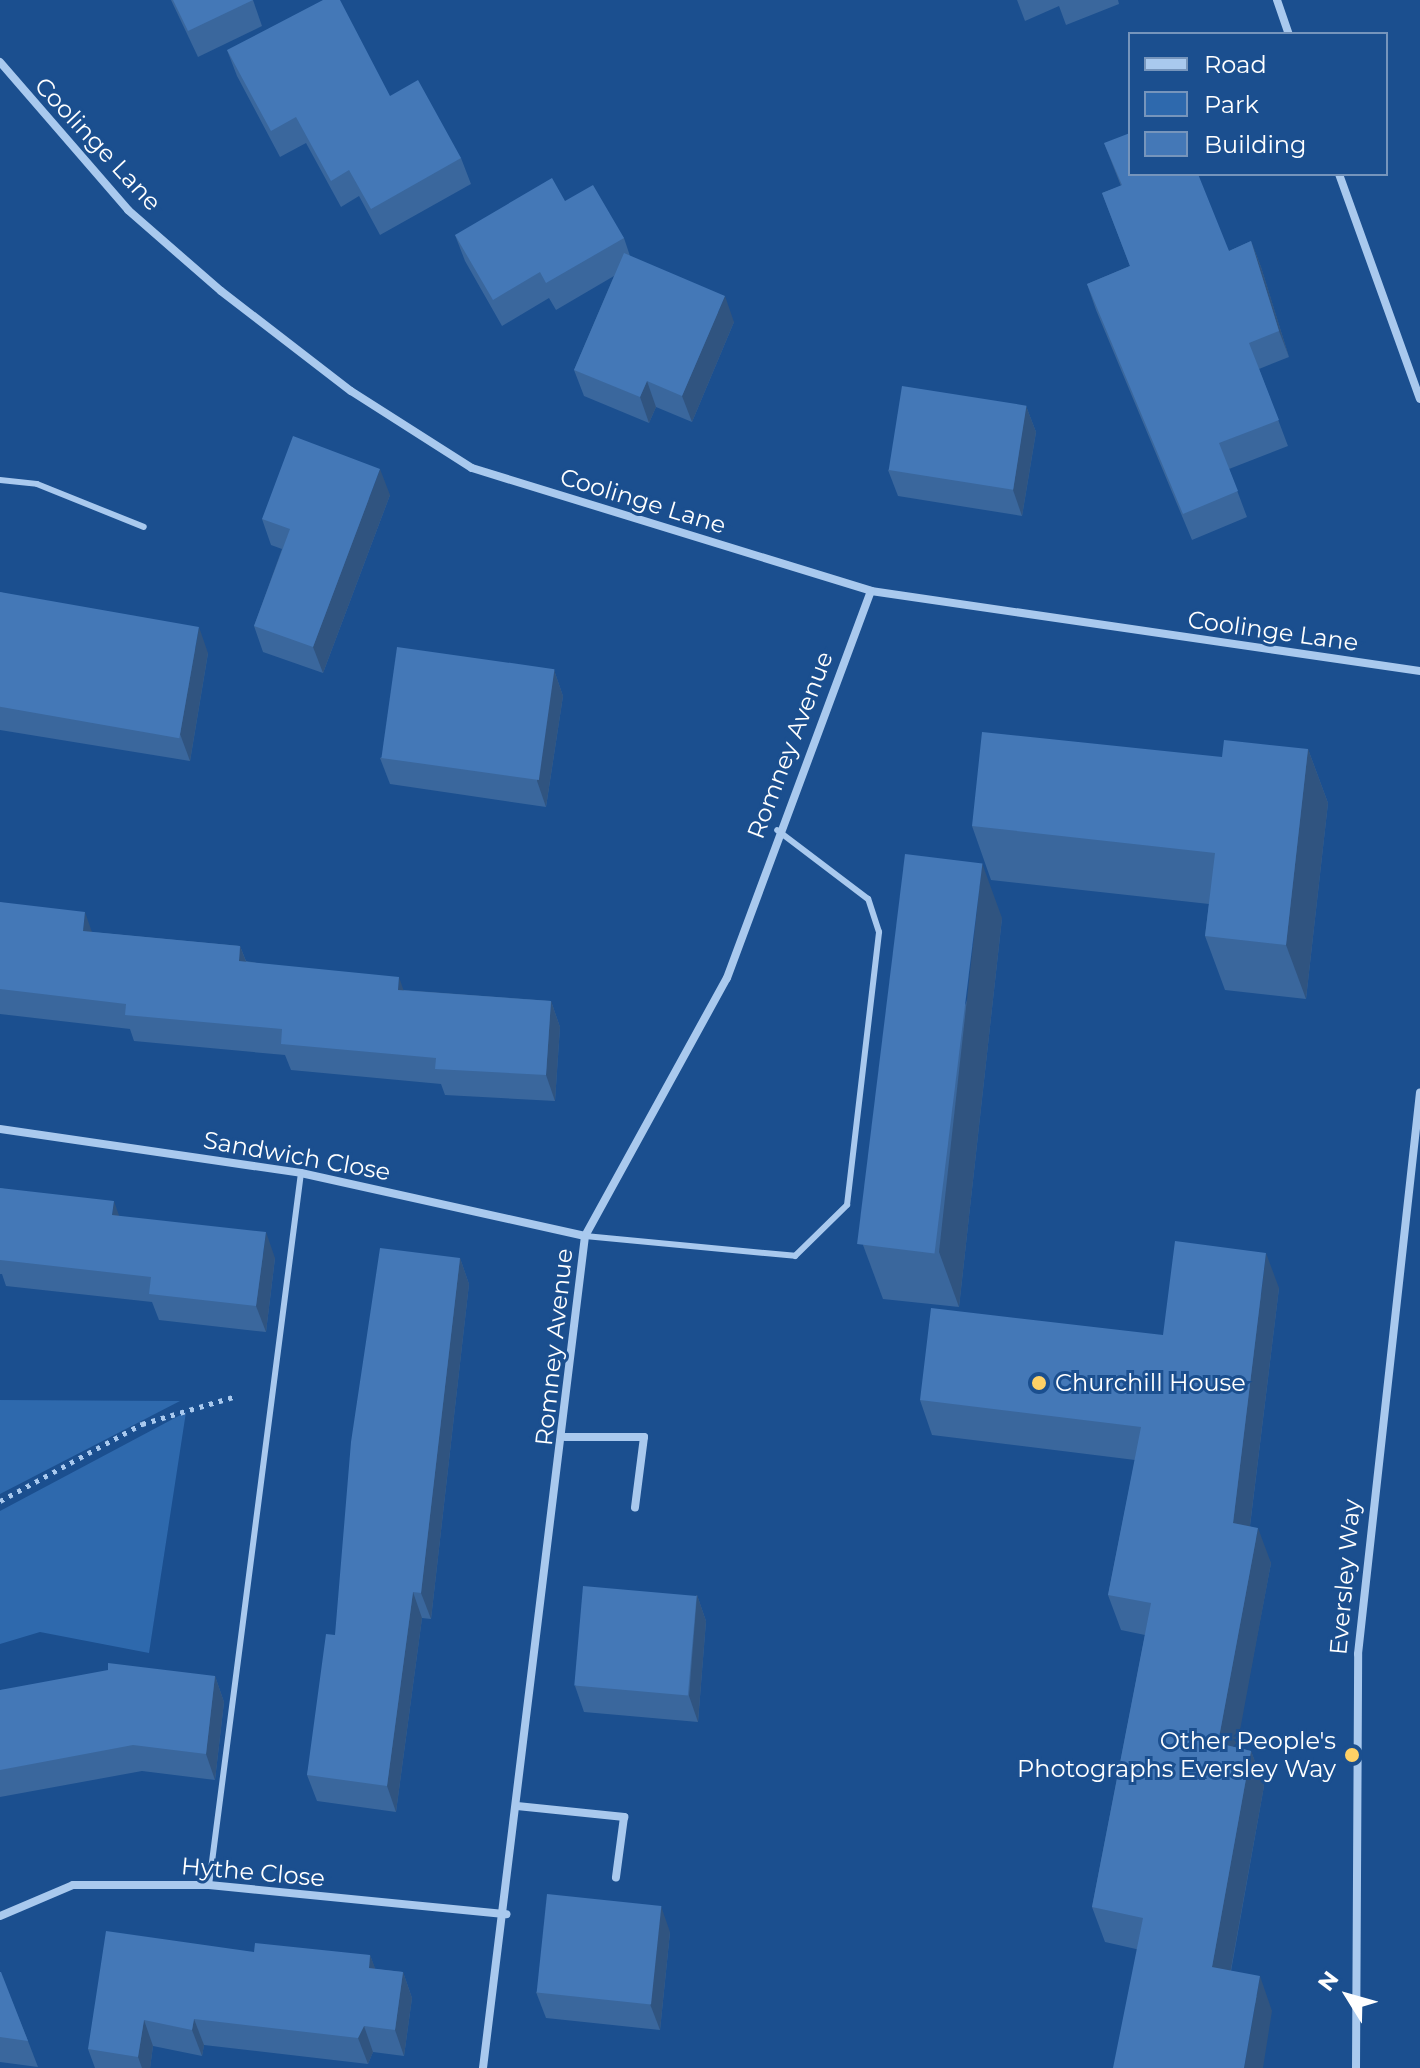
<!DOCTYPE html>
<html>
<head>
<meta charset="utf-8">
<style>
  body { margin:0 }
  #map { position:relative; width:1420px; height:2068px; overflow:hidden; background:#1b4f8f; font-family:Montserrat,sans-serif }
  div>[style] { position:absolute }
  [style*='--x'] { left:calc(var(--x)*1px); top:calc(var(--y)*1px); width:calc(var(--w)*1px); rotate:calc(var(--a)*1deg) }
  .green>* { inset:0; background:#2e69ad }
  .path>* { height:5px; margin-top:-2.5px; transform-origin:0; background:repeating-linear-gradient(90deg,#a9c9ee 0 4px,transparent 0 10px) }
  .service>* { height:6px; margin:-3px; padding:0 3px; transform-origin:3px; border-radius:3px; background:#a9c9ee }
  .minor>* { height:8px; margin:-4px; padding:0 4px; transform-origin:4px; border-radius:4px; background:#a9c9ee }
  .wall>* { inset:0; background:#3a679d }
  .shaded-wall>* { inset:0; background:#305480 }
  .building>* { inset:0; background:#4478b7; transform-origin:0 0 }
  .dots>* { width:22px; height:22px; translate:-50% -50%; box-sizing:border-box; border:4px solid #1b4f8f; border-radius:50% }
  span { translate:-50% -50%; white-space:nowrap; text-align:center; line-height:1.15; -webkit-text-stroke:6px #1b4f8f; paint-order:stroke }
  .street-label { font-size:24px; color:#fff }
  .poi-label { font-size:24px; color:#fff }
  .left { translate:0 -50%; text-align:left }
  .right { translate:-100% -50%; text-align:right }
  .legend { position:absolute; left:1128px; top:32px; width:260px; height:144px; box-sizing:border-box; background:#1b4f8f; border:2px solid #7695bc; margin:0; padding:10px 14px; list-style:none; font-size:24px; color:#fff }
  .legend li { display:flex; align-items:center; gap:16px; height:40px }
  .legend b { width:40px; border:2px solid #7695bc }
  .north { position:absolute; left:1308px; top:1956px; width:80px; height:80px; -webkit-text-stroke:6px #1b4f8f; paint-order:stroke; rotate:307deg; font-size:22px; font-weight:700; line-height:32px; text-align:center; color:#fff }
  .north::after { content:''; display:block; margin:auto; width:28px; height:36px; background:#fff; clip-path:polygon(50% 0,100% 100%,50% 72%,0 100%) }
</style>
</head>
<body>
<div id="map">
  <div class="green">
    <i style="clip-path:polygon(0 1400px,180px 1401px,0 1494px)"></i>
    <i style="clip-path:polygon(186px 1412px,149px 1653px,40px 1632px,0 1644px,0 1511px)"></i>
  </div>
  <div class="path">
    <i style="--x:0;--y:1501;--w:162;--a:-28.5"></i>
    <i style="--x:142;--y:1424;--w:95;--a:-16.5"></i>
  </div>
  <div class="service">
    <i style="--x:0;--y:480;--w:37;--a:6"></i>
    <i style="--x:37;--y:484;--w:115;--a:21.9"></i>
    <i style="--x:585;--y:1236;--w:211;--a:5.4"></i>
    <i style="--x:795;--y:1256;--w:73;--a:-44.4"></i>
    <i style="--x:847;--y:1205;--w:275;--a:-83.3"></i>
    <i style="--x:879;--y:932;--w:35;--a:-108"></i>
    <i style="--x:868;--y:899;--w:114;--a:-142.8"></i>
    <i style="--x:209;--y:1885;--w:718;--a:-82.64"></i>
  </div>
  <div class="minor">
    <i style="--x:1277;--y:0;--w:36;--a:71"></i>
    <i style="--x:0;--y:62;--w:196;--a:49.1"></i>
    <i style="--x:128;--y:210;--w:123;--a:41.1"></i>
    <i style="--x:221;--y:291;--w:164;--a:37.6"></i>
    <i style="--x:351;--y:391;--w:143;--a:32.5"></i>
    <i style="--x:472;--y:468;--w:418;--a:17.1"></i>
    <i style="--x:871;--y:591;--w:555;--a:8.29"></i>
    <i style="--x:1339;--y:174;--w:239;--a:70.2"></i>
    <i style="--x:0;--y:1129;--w:304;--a:8.3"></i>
    <i style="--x:301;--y:1173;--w:291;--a:12.5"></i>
    <i style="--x:565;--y:1437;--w:79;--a:0"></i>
    <i style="--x:644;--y:1437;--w:71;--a:97.3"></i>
    <i style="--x:517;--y:1806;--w:108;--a:5.9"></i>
    <i style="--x:624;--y:1817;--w:61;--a:97.6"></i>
    <i style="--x:0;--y:1916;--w:79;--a:-23"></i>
    <i style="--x:73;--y:1885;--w:136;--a:0"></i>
    <i style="--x:209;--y:1885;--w:299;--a:5.6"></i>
    <i style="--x:483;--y:2068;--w:838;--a:-83.01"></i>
    <i style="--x:585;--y:1236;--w:294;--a:-61.2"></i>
    <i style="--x:727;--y:978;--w:413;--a:-69.6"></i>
    <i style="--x:1356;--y:2068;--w:414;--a:-89.7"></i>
    <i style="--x:1358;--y:1654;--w:565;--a:-83.7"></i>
  </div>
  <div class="wall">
    <i style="clip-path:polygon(171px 0,253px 0,262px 26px,198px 57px)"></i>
    <i style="clip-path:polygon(1017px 0,1118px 0,1119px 4px,1066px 25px,1059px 6px,1025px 21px)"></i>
    <i style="clip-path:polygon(227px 50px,390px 96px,461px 158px,471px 184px,380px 235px,359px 196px,341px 207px,306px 143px,280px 157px,237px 76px)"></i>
    <i style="clip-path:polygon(1104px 143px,1229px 251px,1251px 241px,1261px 267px,1289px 357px,1259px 369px,1288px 446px,1229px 469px,1247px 517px,1192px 540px,1096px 310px,1087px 284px,1130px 266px,1102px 193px,1121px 186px)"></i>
    <i style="clip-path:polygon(565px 201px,624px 238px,630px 256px,734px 322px,692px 422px,656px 407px,649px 423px,584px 396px,574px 370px,614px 276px,556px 310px,549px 298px,502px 326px,465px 261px,455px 235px)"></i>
    <i style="clip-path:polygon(1026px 406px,1036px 432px,1022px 516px,898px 496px,888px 470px)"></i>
    <i style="clip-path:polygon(390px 495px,323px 673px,263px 652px,254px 626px,282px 549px,271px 545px,262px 519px)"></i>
    <i style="clip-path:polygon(0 592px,208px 653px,190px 761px,0 730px)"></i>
    <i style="clip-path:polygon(554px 670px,563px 696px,546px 807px,390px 784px,380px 758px)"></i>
    <i style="clip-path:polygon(1308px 749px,1328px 803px,1306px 999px,1225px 990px,1205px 936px,1209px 904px,991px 880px,972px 826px,1222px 757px)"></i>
    <i style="clip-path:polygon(0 902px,92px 932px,240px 946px,246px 961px,404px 990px,551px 1001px,560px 1027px,555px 1101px,445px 1095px,441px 1084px,291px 1070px,285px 1055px,134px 1041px,130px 1029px,0 1014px)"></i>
    <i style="clip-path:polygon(1002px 918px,959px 1307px,883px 1299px,863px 1245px)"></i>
    <i style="clip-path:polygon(0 1188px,119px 1216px,275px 1258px,266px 1332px,159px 1320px,152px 1302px,6px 1286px,2px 1274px,0 1274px)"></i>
    <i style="clip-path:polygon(460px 1258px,469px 1284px,431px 1619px,422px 1618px,396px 1812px,317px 1801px,307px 1775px,335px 1635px)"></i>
    <i style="clip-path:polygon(1279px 1288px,1250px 1526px,1271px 1563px,1236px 1747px,1251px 1751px,1264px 1786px,1231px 1971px,1272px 2011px,1136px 1949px,1105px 1942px,1092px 1907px,1145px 1635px,1121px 1630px,1108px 1595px,1135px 1460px,932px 1435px,920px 1400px,1163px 1335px)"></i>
    <i style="clip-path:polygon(697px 1595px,706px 1621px,698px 1722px,584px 1712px,575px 1686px)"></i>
    <i style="clip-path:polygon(215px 1676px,224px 1702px,215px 1780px,142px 1771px,0 1797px,0 1690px)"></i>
    <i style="clip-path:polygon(670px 1932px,660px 2030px,546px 2018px,536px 1992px)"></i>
    <i style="clip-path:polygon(254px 1952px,370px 1955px,375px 1969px,403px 1972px,412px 1998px,404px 2056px,373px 2052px,368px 2064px,204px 2045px,202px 2056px,153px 2046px,150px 2068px,95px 2068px,88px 2049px)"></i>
    <i style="clip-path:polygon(0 1972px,28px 2041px,38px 2067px,0 2062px)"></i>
  </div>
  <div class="shaded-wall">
    <i style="clip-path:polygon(1251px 241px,1261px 267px,1289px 357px,1279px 331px)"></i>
    <i style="clip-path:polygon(725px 296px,734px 322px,692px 422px,682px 396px)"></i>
    <i style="clip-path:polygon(647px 381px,656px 407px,649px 423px,640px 397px)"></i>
    <i style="clip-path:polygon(1026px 406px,1036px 432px,1022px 516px,1013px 490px)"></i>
    <i style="clip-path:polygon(380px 469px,390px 495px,323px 673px,313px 647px)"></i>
    <i style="clip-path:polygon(199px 627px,208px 653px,190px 761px,180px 734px)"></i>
    <i style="clip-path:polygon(554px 670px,563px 696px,546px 807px,537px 781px)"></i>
    <i style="clip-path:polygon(1308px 749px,1328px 803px,1306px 999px,1286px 945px)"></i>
    <i style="clip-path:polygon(982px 863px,1002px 918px,959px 1307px,939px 1252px)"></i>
    <i style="clip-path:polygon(85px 912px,94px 938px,83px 931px)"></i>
    <i style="clip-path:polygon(240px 946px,250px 972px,239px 961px)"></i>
    <i style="clip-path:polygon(399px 977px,408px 1003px,398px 990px)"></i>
    <i style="clip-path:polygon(551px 1001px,560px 1027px,555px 1101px,546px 1075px)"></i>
    <i style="clip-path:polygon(114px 1201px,123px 1227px,112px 1215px)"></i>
    <i style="clip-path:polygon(266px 1232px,275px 1258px,266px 1332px,256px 1306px)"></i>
    <i style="clip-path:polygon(1266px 1253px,1279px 1288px,1246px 1558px,1233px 1523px)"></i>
    <i style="clip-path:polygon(460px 1258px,469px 1284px,431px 1619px,421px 1593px)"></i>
    <i style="clip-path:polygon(1258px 1528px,1271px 1563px,1231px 1779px,1218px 1743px)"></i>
    <i style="clip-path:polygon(413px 1592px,422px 1618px,396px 1812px,387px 1786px)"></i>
    <i style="clip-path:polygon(697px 1595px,706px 1621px,698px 1722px,689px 1696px)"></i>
    <i style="clip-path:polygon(215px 1676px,224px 1702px,215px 1780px,206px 1754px)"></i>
    <i style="clip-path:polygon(1251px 1751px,1264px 1786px,1225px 2002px,1212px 1967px)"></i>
    <i style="clip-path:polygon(661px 1906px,670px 1932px,660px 2030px,650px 2004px)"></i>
    <i style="clip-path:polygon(370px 1955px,380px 1981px,369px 1968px)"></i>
    <i style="clip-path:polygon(403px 1972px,412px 1998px,404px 2056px,395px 2030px)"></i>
    <i style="clip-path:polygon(1260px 1976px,1272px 2011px,1263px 2068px,1244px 2068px)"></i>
    <i style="clip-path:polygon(194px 2019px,204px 2045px,202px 2056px,192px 2030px)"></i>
    <i style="clip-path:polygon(144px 2020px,153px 2046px,150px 2068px,142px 2068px,138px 2057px)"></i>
    <i style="clip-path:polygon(364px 2026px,373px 2052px,368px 2064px,358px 2038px)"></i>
  </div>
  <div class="building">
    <i style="clip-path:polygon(173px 0,253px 0,188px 31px)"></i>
    <i style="clip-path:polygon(323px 0,340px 0,390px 96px,418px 80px,461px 158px,371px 209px,349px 170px,331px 181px,296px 117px,271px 131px,227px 50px)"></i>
    <i style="clip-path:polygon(1130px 133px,1130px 174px,1198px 174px,1229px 251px,1251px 241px,1279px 331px,1249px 343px,1279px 420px,1219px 443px,1238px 491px,1183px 514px,1087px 284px,1130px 266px,1102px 193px,1122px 185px,1104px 143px)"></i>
    <i style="clip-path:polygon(552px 178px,565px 201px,593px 185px,624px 238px,546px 283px,540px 272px,493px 300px,455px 235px)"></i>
    <i style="clip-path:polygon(624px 253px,725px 296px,682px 396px,647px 381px,640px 397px,574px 370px)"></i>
    <i style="left:902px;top:386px;width:126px;height:85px;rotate:9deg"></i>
    <i style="clip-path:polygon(293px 436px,380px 469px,313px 647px,254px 626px,290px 529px,262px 519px)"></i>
    <i style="left:0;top:592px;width:202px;height:113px;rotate:10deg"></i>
    <i style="left:397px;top:647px;width:159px;height:112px;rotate:8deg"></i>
    <i style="clip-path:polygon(982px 732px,1222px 757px,1224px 740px,1308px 749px,1286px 945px,1205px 936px,1215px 853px,972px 826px)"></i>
    <i style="left:905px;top:854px;width:78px;height:393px;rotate:7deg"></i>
    <i style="clip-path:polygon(0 902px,85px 912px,83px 931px,240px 946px,239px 961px,399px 977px,398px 990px,551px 1001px,546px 1075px,435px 1069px,436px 1058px,281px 1044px,282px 1029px,125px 1015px,126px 1004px,0 989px)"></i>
    <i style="clip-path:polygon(0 1188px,114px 1201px,112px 1215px,266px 1232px,256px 1306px,149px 1294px,151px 1277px,0 1260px)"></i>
    <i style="clip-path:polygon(1175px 1241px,1266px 1253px,1233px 1523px,1258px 1528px,1218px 1743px,1251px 1751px,1212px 1967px,1260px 1976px,1244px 2068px,1113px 2068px,1143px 1918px,1092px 1907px,1151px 1603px,1108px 1595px,1141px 1427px,920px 1400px,931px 1308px,1163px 1335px)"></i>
    <i style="clip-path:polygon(380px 1248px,460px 1258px,421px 1593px,413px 1592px,387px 1786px,307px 1775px,326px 1634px,335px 1635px,351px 1442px)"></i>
    <i style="left:583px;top:1586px;width:114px;height:100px;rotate:5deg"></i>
    <i style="clip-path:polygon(108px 1663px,215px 1676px,206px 1754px,133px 1745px,0 1770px,0 1690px,108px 1670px)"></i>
    <i style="left:547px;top:1894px;width:115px;height:99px;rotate:6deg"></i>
    <i style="clip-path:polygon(106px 1931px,254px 1952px,255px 1943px,370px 1955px,369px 1968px,403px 1972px,395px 2030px,364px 2026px,358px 2038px,194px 2019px,192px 2030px,144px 2020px,138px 2057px,88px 2049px)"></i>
    <i style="clip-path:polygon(0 1972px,1px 1972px,28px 2041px,0 2037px)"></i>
  </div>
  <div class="dots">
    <i style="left:1039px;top:1383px;background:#ffd166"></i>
    <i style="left:1352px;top:1755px;background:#ffd166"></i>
  </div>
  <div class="street-label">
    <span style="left:98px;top:144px;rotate:47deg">Coolinge Lane</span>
    <span style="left:643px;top:501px;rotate:17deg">Coolinge Lane</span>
    <span style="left:1273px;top:631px;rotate:8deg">Coolinge Lane</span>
    <span style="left:790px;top:745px;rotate:-69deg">Romney Avenue</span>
    <span style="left:297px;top:1156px;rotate:10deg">Sandwich Close</span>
    <span style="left:554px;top:1347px;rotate:-84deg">Romney Avenue</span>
    <span style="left:1345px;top:1577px;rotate:-85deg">Eversley Way</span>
    <span style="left:253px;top:1872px;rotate:5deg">Hythe Close</span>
  </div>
  <div class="poi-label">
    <span class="left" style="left:1055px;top:1383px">Churchill House</span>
    <span class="right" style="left:1336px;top:1755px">Other People's<br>Photographs Eversley Way</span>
  </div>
  <ul class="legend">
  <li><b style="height:10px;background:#a9c9ee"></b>Road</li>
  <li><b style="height:22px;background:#2e69ad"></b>Park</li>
  <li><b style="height:22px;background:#4478b7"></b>Building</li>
  </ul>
  <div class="north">N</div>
</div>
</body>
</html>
